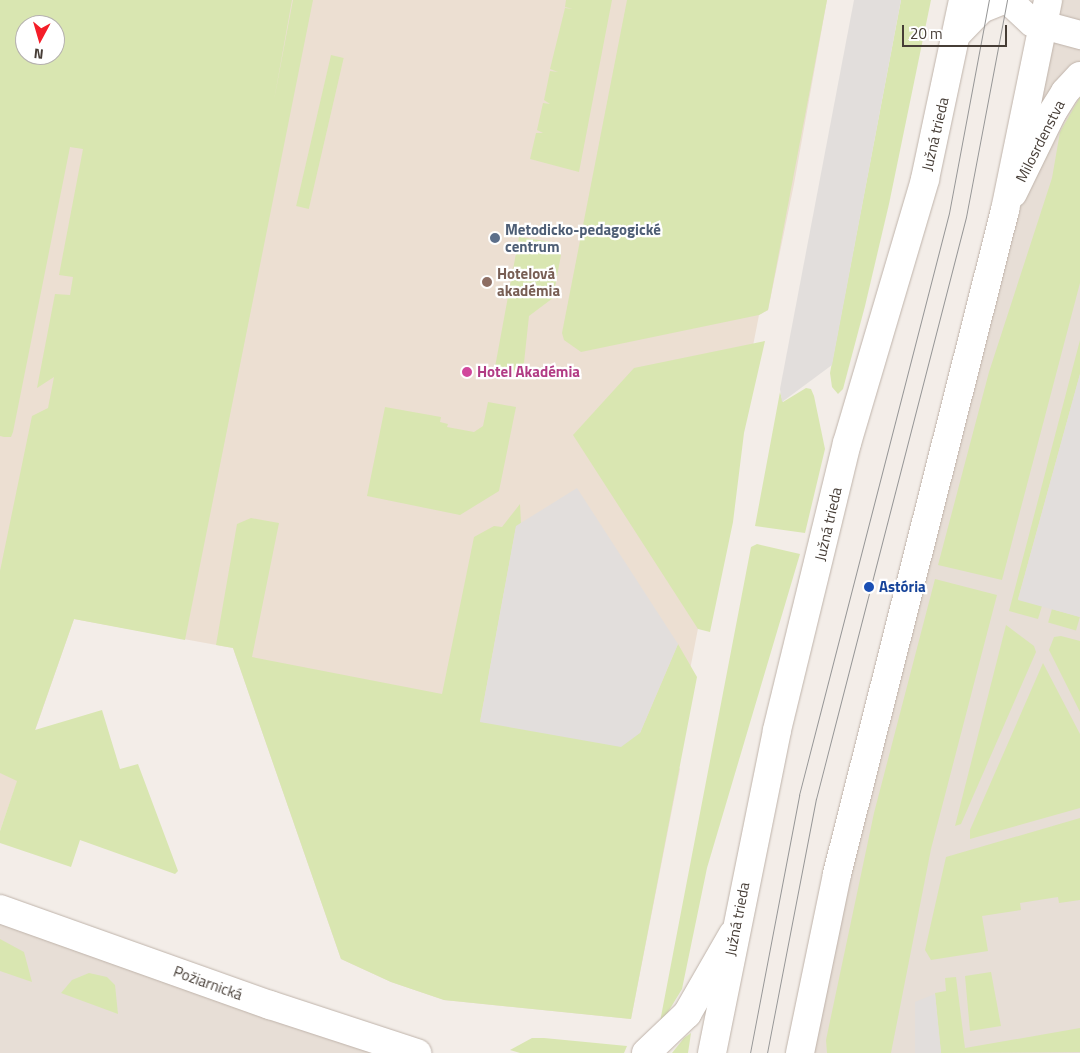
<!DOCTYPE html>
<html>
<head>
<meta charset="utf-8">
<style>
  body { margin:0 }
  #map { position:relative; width:1080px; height:1053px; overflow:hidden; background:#f3ede8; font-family:"Titillium Web",sans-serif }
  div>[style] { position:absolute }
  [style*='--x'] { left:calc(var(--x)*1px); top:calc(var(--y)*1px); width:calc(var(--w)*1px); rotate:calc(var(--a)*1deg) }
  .residential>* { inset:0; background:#e7ded6 }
  .education>* { inset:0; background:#ecdfd2 }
  .green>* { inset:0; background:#d9e6b1; transform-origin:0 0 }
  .parking>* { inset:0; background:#e2dedc }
  .roads { filter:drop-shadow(0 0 1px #bfb3aa) drop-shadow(0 0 1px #bfb3aa) }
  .minor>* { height:28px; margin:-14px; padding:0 14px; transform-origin:14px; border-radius:14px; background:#fff }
  .tertiary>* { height:28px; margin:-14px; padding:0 14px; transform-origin:14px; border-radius:14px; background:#fff }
  .tram>* { height:1px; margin:-0.5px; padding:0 0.5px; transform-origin:0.5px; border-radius:0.5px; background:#969696 }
  .dots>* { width:14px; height:14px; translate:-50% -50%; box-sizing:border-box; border:2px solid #fff; border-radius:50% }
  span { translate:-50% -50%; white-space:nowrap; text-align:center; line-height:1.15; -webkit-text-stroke:4.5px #fff; paint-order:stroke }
  .street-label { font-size:15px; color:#463d36 }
  .service-label { font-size:15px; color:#4e5e75; font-weight:700 }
  .left { translate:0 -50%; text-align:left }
  .education-label { font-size:15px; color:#785e54; font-weight:700 }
  .hotel-label { font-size:15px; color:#b23c85; font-weight:700 }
  .transit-label { font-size:15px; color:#164399; font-weight:700 }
  .north { position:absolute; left:15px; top:15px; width:50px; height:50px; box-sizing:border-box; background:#fff; border:1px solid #b5b1af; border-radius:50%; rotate:186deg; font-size:14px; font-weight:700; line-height:20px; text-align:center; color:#463d36 }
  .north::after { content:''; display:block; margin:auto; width:18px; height:22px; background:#f41e29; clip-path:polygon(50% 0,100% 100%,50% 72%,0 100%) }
  .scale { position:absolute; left:902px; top:25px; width:105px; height:22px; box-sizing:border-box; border:2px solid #463d36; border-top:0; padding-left:6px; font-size:15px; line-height:18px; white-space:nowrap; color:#463d36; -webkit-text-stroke:4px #fff; paint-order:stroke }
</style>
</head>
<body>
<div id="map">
  <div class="residential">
    <i style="clip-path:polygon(1047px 0,1080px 0,1080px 1053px,800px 1053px)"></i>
    <i style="clip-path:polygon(0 909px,416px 1053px,0 1053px)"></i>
  </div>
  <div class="education">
    <i style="clip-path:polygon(evenodd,0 0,827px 0,794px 184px,768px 310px,759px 315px,673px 757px,680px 769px,631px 1019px,444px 1000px,391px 982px,341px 959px,233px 648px,74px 619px,0 831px,0 0,25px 25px,55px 25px,55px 55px,25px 55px,25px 25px)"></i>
  </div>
  <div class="green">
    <i style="clip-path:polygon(evenodd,0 0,292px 0,274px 100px,293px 0,313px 0,185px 640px,74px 619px,35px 730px,102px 710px,120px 769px,138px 764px,178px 871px,175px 874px,80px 840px,71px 867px,0 843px,0 831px,17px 781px,0 773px,0 571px,32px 416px,48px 408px,54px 377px,37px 388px,55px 294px,70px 295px,73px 277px,59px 275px,83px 149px,70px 147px,13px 432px,11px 437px,4px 437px,0 436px,0 0,25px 25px,55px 25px,55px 55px,25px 55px,25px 25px)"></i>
    <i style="clip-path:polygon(566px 0,612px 0,579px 172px,530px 159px,536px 133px,543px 133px,537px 130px,543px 103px,550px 104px,544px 100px,550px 71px,558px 72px,550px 69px,565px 8px,573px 9px,565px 7px)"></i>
    <i style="clip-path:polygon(627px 0,827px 0,768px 310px,759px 315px,581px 352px,564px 340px,562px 333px)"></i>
    <i style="clip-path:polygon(901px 0,931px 0,889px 204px,865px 306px,843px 389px,838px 394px,832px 387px,830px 373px)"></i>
    <i style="left:331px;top:55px;width:13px;height:155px;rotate:13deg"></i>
    <i style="clip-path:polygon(1080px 97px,1080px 283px,1002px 580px,938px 565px,989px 372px,1052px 178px,1060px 132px)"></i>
    <i style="clip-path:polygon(519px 237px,552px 242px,561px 255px,553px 298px,529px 316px,523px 372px,495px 367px)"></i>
    <i style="clip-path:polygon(1080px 340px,1080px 374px,1018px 599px,1042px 606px,1038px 619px,1009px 611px)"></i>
    <i style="clip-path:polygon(765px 341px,744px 433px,733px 522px,710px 632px,698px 629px,573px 435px,634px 368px)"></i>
    <i style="clip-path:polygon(806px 388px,811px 389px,814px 396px,825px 449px,805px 533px,755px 526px,780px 392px,783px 402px)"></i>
    <i style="clip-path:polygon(488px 402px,516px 407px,499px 491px,460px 515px,367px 496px,385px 407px,441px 417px,440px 422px,448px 424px,447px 427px,474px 432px,483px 426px)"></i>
    <i style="clip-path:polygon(520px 504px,521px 523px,516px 527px,480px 722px,640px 733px,678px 644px,697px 677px,631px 1019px,444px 1000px,391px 982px,341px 959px,233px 648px,216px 645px,237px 524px,251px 518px,279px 523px,252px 657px,442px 694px,474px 537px,494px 526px,502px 527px)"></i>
    <i style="clip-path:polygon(757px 544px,800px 554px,707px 868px,682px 989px,659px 1027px,751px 547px)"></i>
    <i style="clip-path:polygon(935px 579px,997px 595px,931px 849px,891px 1053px,827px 1053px,826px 1040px,874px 813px)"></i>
    <i style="left:1052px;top:609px;width:29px;height:14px;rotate:16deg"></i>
    <i style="clip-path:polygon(1006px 625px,1034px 646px,1036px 652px,961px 824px,955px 826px)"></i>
    <i style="clip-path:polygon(1061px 636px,1080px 641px,1080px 712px,1049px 650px,1054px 637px)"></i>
    <i style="clip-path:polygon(1043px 663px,1080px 734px,1080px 808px,970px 839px,970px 830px)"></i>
    <i style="clip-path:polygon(1080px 818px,1080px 900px,1059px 903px,1058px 897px,1020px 903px,1021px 910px,982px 916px,988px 951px,931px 960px,925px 950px,946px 857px)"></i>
    <i style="clip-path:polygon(0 939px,24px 952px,32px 982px,0 971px)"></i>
    <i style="clip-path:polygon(991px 972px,1001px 1026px,970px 1031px,965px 976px)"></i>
    <i style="clip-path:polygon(89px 973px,107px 977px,115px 985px,118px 1014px,61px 993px,72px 980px)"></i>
    <i style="clip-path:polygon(956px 977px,965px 1048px,1080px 1028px,1080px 1052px,941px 1053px,935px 993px,946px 991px,945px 978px)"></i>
    <i style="clip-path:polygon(691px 1033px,688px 1053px,672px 1053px,684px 1038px)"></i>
    <i style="clip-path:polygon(532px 1038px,544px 1038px,627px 1046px,624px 1053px,520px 1053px,510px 1050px)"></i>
  </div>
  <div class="parking">
    <i style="clip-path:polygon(854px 0,901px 0,832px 365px,782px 402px,780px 389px)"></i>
    <i style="clip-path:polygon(1080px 374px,1080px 617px,1018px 600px)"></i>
    <i style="clip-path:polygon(577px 488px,678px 644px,640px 733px,621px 747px,480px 722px,516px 526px)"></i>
    <i style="clip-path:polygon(935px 994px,941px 1053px,915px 1053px,915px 1002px)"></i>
  </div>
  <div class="roads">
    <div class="minor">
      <i style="--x:1008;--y:0;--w:33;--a:43"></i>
      <i style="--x:1032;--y:22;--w:50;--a:15.2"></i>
      <i style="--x:958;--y:33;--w:33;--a:-46"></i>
      <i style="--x:981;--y:9;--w:24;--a:-22"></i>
      <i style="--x:1013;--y:193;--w:89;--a:-64"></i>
      <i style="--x:1052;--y:113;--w:25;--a:-58"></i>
      <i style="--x:1065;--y:92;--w:22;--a:-47"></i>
      <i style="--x:0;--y:909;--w:287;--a:19.6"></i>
      <i style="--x:270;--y:1005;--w:155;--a:18.1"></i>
      <i style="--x:646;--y:1053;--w:57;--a:-43.6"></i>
      <i style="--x:687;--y:1014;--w:92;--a:-60.1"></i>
    </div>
    <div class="tertiary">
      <i style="--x:712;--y:1053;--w:329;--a:-78.6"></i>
      <i style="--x:777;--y:730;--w:295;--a:-76.3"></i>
      <i style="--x:847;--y:443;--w:275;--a:-73.5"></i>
      <i style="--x:925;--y:179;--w:183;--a:-78"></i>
      <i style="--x:800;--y:1053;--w:183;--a:-78.3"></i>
      <i style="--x:837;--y:874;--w:685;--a:-75.8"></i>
      <i style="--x:1005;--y:210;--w:214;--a:-78.4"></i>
    </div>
  </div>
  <div class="tram">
    <i style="--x:750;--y:1053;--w:263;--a:-79.2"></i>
    <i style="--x:799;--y:795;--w:601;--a:-75.55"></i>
    <i style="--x:949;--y:213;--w:217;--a:-79.4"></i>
    <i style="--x:767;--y:1053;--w:259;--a:-79.1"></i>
    <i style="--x:816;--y:799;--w:601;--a:-75.55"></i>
    <i style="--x:966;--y:217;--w:221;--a:-79.3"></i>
  </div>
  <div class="dots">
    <i style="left:495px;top:238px;background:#5c6f8a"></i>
    <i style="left:487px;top:282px;background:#8d6e63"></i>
    <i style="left:467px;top:372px;background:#d1479c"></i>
    <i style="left:869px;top:587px;background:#1a4fb4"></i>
  </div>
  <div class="street-label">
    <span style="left:935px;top:134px;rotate:-77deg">Južná trieda</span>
    <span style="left:1040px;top:141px;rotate:-63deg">Milosrdenstva</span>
    <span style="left:828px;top:524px;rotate:-77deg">Južná trieda</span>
    <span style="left:737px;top:919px;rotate:-79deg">Južná trieda</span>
    <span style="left:208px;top:983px;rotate:20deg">Požiarnická</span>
  </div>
  <div class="service-label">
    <span class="left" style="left:505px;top:238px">Metodicko-pedagogické<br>centrum</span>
  </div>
  <div class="education-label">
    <span class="left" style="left:497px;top:282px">Hotelová<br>akadémia</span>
  </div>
  <div class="hotel-label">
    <span class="left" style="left:477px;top:372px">Hotel Akadémia</span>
  </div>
  <div class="transit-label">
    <span class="left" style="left:879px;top:587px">Astória</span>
  </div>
  <div class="north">N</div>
  <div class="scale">20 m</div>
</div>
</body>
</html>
